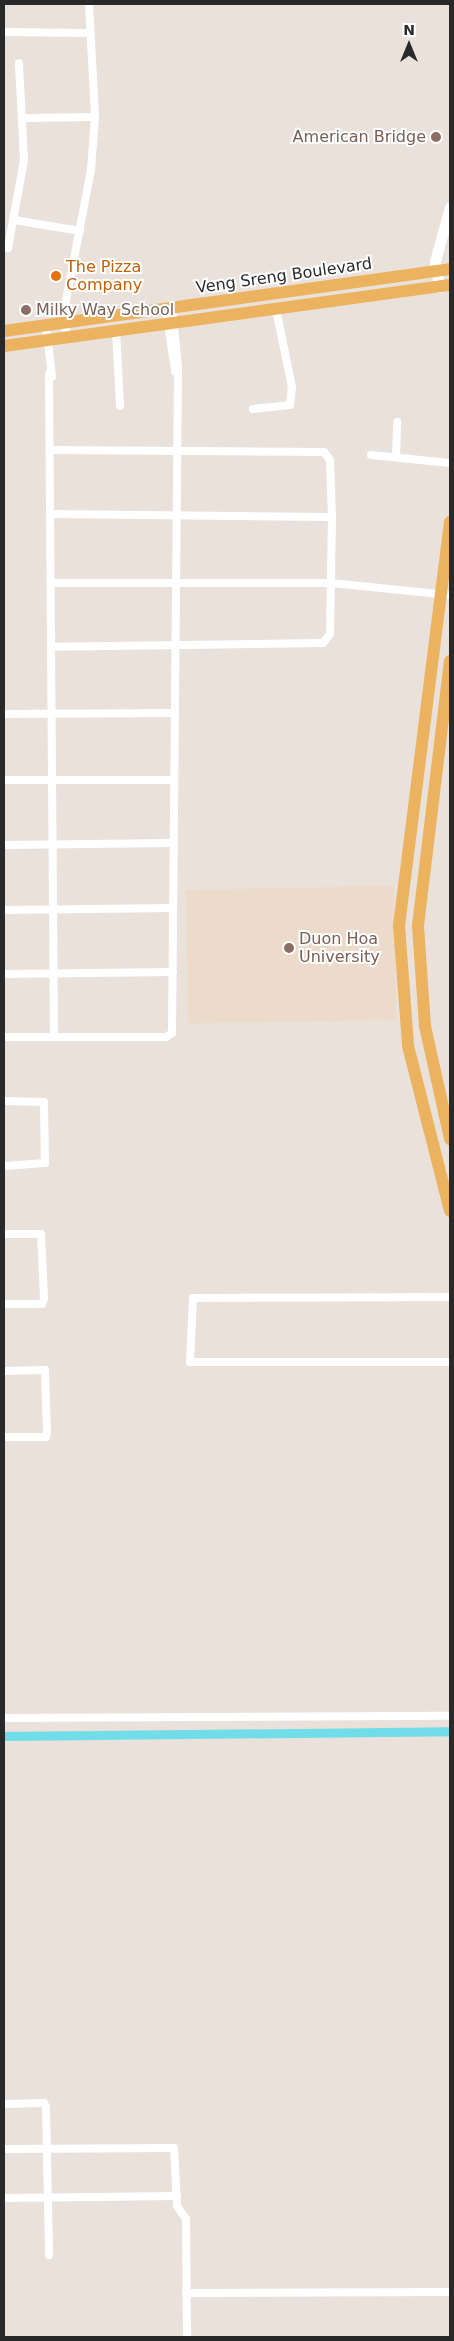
<!DOCTYPE html>
<html>
<head>
<meta charset="utf-8">
<style>
  body { margin:0 }
  #map { position:relative; width:454px; height:2341px; overflow:hidden; background:#eae1db; font-family:"DejaVu Sans",sans-serif }
  div>[style] { position:absolute }
  [style*='--x'] { left:calc(var(--x)*1px); top:calc(var(--y)*1px); width:calc(var(--w)*1px); rotate:calc(var(--a)*1deg) }
  .education>* { inset:0; background:#ecdbca; transform-origin:0 0 }
  .canal>* { height:9px; margin:-4.5px; padding:0 4.5px; transform-origin:4.5px; border-radius:4.5px; background:#71dde9 }
  .street>* { height:8px; margin:-4px; padding:0 4px; transform-origin:4px; border-radius:4px; background:#fff }
  .secondary>* { height:11px; margin:-5.5px; padding:0 5.5px; transform-origin:5.5px; border-radius:5.5px; background:#fff }
  .primary>* { height:12px; margin:-6px; padding:0 6px; transform-origin:6px; border-radius:6px; background:#ebb360 }
  .dots>* { width:14px; height:14px; translate:-50% -50%; box-sizing:border-box; border:2px solid #fff; border-radius:50% }
  span { translate:-50% -50%; white-space:nowrap; text-align:center; line-height:1.15; -webkit-text-stroke:4px #fff; paint-order:stroke }
  .education-label { font-size:16px; color:#785e54 }
  .right { translate:-100% -50%; text-align:right }
  .left { translate:0 -50%; text-align:left }
  .food-label { font-size:16px; color:#c56008 }
  .street-label { font-size:16px; color:#292929 }
  .frame { position:absolute; inset:0; border:5px solid #292929; pointer-events:none }
  .north { position:absolute; left:384px; top:20px; width:50px; height:50px; -webkit-text-stroke:4px #fff; paint-order:stroke; rotate:0deg; font-size:14px; font-weight:700; line-height:20px; text-align:center; color:#292929 }
  .north::after { content:''; display:block; margin:auto; width:18px; height:22px; background:#292929; clip-path:polygon(50% 0,100% 100%,50% 72%,0 100%) }
</style>
</head>
<body>
<div id="map">
  <div class="education">
    <i style="left:394px;top:886px;width:134px;height:208px;rotate:89deg"></i>
  </div>
  <div class="canal">
    <i style="--x:4;--y:1736;--w:446;--a:-0.6"></i>
  </div>
  <div class="street">
    <i style="--x:4;--y:32;--w:86;--a:0.7"></i>
    <i style="--x:25;--y:118;--w:70;--a:-0.8"></i>
    <i style="--x:14;--y:220;--w:67;--a:9.5"></i>
    <i style="--x:8;--y:248;--w:89;--a:-79.7"></i>
    <i style="--x:24;--y:160;--w:97;--a:-93"></i>
    <i style="--x:166;--y:309;--w:63;--a:81.7"></i>
    <i style="--x:46;--y:325;--w:52;--a:83.4"></i>
    <i style="--x:116;--y:331;--w:75;--a:86.9"></i>
    <i style="--x:66;--y:338;--w:32;--a:-92"></i>
    <i style="--x:65;--y:306;--w:138;--a:-79.2"></i>
    <i style="--x:91;--y:170;--w:53;--a:-85.7"></i>
    <i style="--x:95;--y:117;--w:113;--a:-93"></i>
    <i style="--x:49;--y:374;--w:663;--a:89.57"></i>
    <i style="--x:253;--y:409;--w:37;--a:-6"></i>
    <i style="--x:290;--y:405;--w:18;--a:-84"></i>
    <i style="--x:292;--y:387;--w:80;--a:-101.6"></i>
    <i style="--x:50;--y:450;--w:274;--a:0.4"></i>
    <i style="--x:324;--y:452;--w:10;--a:53"></i>
    <i style="--x:330;--y:460;--w:57;--a:88"></i>
    <i style="--x:332;--y:517;--w:117;--a:91"></i>
    <i style="--x:330;--y:634;--w:11;--a:128"></i>
    <i style="--x:323;--y:643;--w:272;--a:179.2"></i>
    <i style="--x:371;--y:455;--w:79;--a:5.8"></i>
    <i style="--x:396;--y:457;--w:35;--a:-88"></i>
    <i style="--x:50;--y:514;--w:282;--a:0.6"></i>
    <i style="--x:51;--y:583;--w:280;--a:0"></i>
    <i style="--x:331;--y:583;--w:120;--a:5.8"></i>
    <i style="--x:4;--y:714;--w:169;--a:-0.3"></i>
    <i style="--x:4;--y:780;--w:170;--a:0"></i>
    <i style="--x:4;--y:845;--w:169;--a:-0.7"></i>
    <i style="--x:4;--y:910;--w:169;--a:-0.7"></i>
    <i style="--x:4;--y:974;--w:169;--a:-0.7"></i>
    <i style="--x:4;--y:1037;--w:162;--a:0"></i>
    <i style="--x:166;--y:1037;--w:7;--a:-34"></i>
    <i style="--x:172;--y:1033;--w:666;--a:-89.48"></i>
    <i style="--x:178;--y:367;--w:59;--a:-95.8"></i>
    <i style="--x:4;--y:1101;--w:40;--a:1.4"></i>
    <i style="--x:44;--y:1102;--w:61;--a:89.1"></i>
    <i style="--x:45;--y:1163;--w:41;--a:175.8"></i>
    <i style="--x:4;--y:1234;--w:37;--a:0"></i>
    <i style="--x:41;--y:1234;--w:64;--a:87.3"></i>
    <i style="--x:44;--y:1298;--w:6;--a:108"></i>
    <i style="--x:42;--y:1304;--w:38;--a:180"></i>
    <i style="--x:450;--y:1297;--w:257;--a:179.8"></i>
    <i style="--x:193;--y:1298;--w:64;--a:92.7"></i>
    <i style="--x:190;--y:1362;--w:260;--a:0"></i>
    <i style="--x:4;--y:1371;--w:41;--a:-1.4"></i>
    <i style="--x:45;--y:1370;--w:62;--a:88.2"></i>
    <i style="--x:47;--y:1432;--w:5;--a:101"></i>
    <i style="--x:46;--y:1437;--w:42;--a:180"></i>
    <i style="--x:4;--y:1718;--w:446;--a:-0.3"></i>
    <i style="--x:4;--y:2104;--w:40;--a:-1.4"></i>
    <i style="--x:44;--y:2103;--w:4;--a:63"></i>
    <i style="--x:46;--y:2107;--w:148;--a:88.8"></i>
    <i style="--x:4;--y:2149;--w:170;--a:-0.3"></i>
    <i style="--x:174;--y:2148;--w:58;--a:87"></i>
    <i style="--x:177;--y:2206;--w:16;--a:55"></i>
    <i style="--x:186;--y:2219;--w:118;--a:89.5"></i>
    <i style="--x:4;--y:2198;--w:173;--a:-0.7"></i>
    <i style="--x:186;--y:2293;--w:264;--a:-0.2"></i>
  </div>
  <div class="secondary">
    <i style="--x:439;--y:287;--w:26;--a:-99"></i>
    <i style="--x:435;--y:261;--w:56;--a:-74.5"></i>
  </div>
  <div class="primary">
    <i style="--x:4;--y:331;--w:450;--a:-7.9"></i>
    <i style="--x:4;--y:346;--w:450;--a:-7.8"></i>
    <i style="--x:450;--y:522;--w:406;--a:97.2"></i>
    <i style="--x:399;--y:925;--w:121;--a:85.7"></i>
    <i style="--x:408;--y:1046;--w:170;--a:75.7"></i>
    <i style="--x:450;--y:661;--w:267;--a:96.9"></i>
    <i style="--x:418;--y:926;--w:100;--a:86"></i>
    <i style="--x:425;--y:1026;--w:116;--a:77.5"></i>
  </div>
  <div class="dots">
    <i style="left:436px;top:137px;background:#8d6e63"></i>
    <i style="left:56px;top:276px;background:#e8710a"></i>
    <i style="left:26px;top:310px;background:#8d6e63"></i>
    <i style="left:289px;top:948px;background:#8d6e63"></i>
  </div>
  <div class="education-label">
    <span class="right" style="left:426px;top:137px">American Bridge</span>
    <span class="left" style="left:36px;top:310px">Milky Way School</span>
    <span class="left" style="left:299px;top:948px">Duon Hoa<br>University</span>
  </div>
  <div class="food-label">
    <span class="left" style="left:66px;top:276px">The Pizza<br>Company</span>
  </div>
  <div class="street-label">
    <span style="left:284px;top:276px;rotate:-8deg">Veng Sreng Boulevard</span>
  </div>
  <div class="frame"></div>
  <div class="north">N</div>
</div>
</body>
</html>
